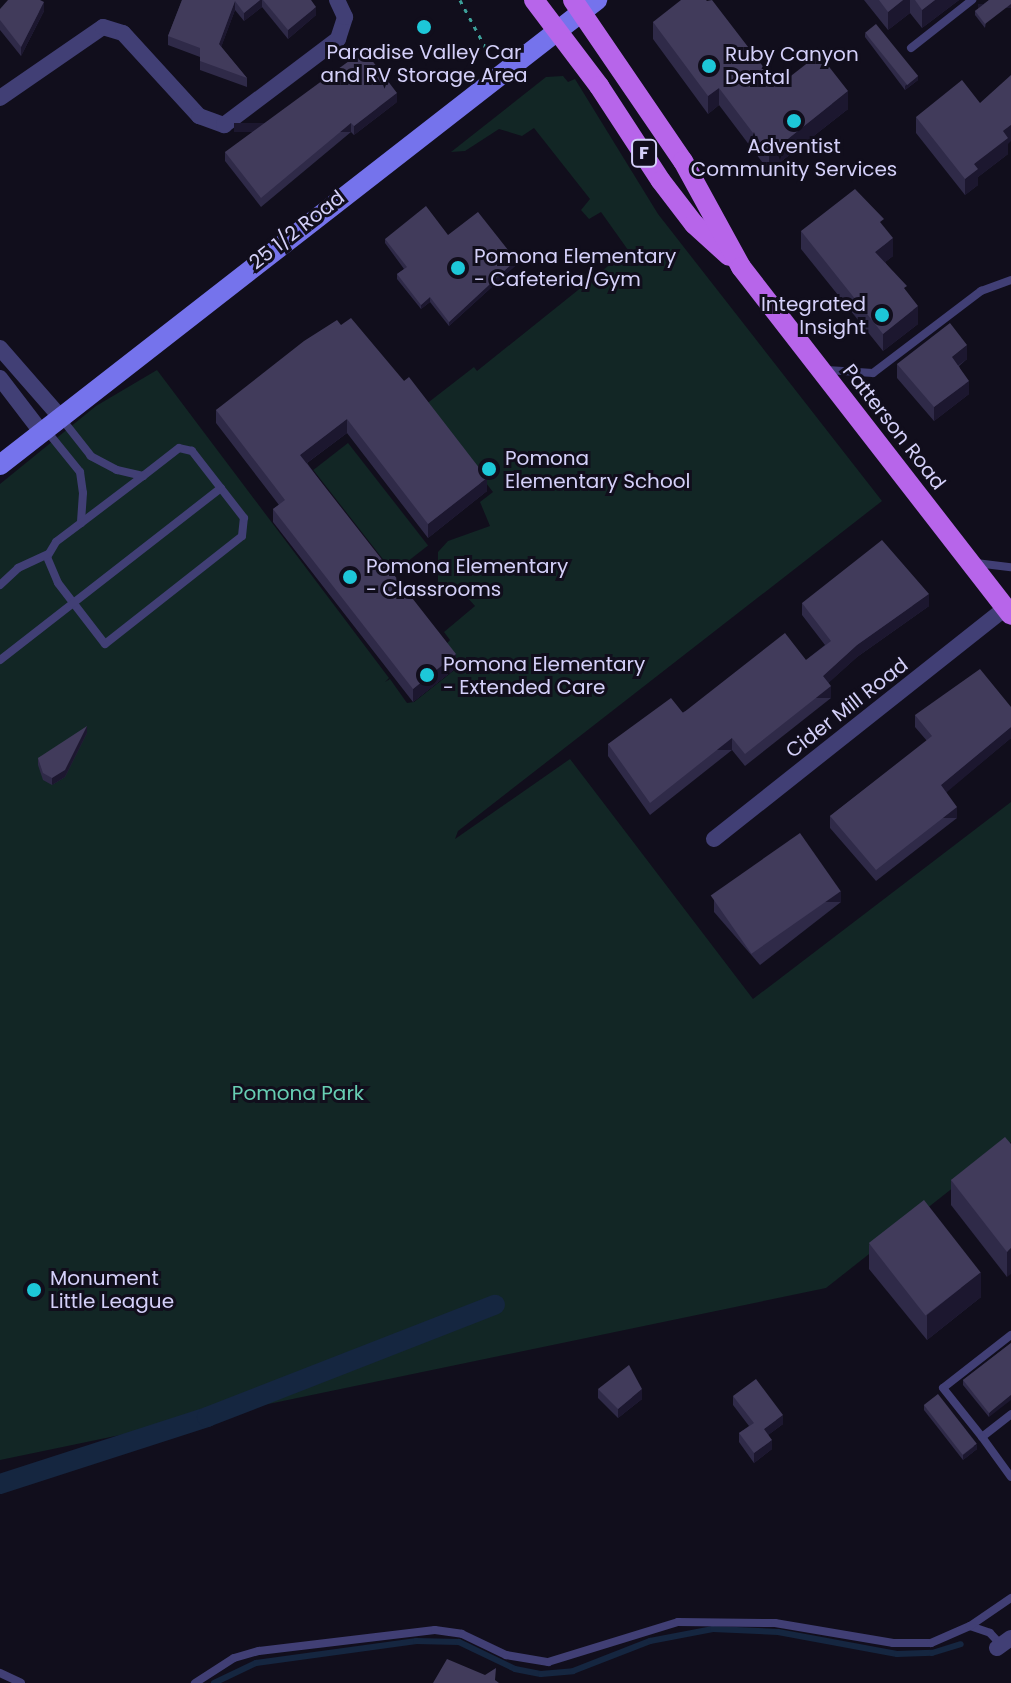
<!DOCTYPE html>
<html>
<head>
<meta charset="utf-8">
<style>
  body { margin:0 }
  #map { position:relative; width:1011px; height:1683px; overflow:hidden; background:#110e1c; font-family:Poppins,sans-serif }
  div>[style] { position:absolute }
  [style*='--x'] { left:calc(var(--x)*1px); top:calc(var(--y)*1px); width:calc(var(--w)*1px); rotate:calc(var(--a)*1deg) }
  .green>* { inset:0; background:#122625; transform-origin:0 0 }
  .stream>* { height:6px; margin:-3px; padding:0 3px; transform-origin:3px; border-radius:3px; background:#152640 }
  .canal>* { height:20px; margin:-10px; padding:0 10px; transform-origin:10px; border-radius:10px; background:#152640 }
  .path>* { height:3px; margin-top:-1.5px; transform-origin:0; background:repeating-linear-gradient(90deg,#3ca099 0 4px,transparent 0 10px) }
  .lane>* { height:8px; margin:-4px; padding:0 4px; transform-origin:4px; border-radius:4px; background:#413f75 }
  .street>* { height:16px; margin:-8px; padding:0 8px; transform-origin:8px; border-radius:8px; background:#413f75 }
  .secondary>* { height:20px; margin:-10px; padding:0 10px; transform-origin:10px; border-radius:10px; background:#7573ec }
  .primary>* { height:20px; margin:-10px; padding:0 10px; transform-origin:10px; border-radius:10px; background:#b765ea }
  .wall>* { inset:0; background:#2f2a48 }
  .shaded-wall>* { inset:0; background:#1c172f; transform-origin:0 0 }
  .building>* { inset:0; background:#413b5b; transform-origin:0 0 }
  .dots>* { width:22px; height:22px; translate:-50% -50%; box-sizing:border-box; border:4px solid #110e1c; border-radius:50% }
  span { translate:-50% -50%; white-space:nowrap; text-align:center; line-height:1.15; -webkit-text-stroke:6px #110e1c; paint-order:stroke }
  .shield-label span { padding:2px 6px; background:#110e1c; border:2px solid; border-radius:6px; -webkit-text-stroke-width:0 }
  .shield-label { font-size:18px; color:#d4d0f9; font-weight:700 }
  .poi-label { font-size:20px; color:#d4d0f9 }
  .left { translate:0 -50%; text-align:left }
  .right { translate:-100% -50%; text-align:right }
  .street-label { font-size:20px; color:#d4d0f9 }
  .park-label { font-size:20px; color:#67ceb3 }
</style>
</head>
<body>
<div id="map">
  <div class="green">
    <i style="clip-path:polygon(563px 76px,568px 82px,575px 79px,658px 214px,882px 501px,458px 831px,455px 839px,570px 759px,753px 999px,1011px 802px,1011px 1142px,826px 1288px,0 1460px,0 484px,96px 406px,157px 370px,389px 678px,385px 682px,390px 679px,407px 703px,414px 702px,457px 668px,442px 649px,450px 640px,444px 632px,475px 606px,458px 587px,438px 584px,438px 552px,448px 541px,490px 526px,480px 502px,493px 492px,425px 405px,474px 367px,477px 371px,628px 250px,601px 212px,589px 219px,581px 210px,590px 199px,534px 128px,522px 136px,499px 129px,465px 151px,451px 152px,546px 77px)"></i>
    <i style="left:348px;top:443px;width:130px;height:44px;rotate:52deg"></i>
  </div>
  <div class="stream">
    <i style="--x:214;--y:1683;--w:47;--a:-25.5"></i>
    <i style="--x:256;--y:1663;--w:162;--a:-7.8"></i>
    <i style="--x:416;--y:1641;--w:43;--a:1.3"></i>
    <i style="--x:459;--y:1642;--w:62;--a:25.7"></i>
    <i style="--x:515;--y:1669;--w:26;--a:11"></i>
    <i style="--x:541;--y:1674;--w:32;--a:-5"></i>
    <i style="--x:573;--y:1671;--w:83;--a:-21.3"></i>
    <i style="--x:650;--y:1641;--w:64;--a:-10.8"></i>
    <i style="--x:713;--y:1629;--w:65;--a:2.6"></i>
    <i style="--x:778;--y:1632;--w:121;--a:10.5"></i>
    <i style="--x:897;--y:1654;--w:35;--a:-2"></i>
    <i style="--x:932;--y:1653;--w:30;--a:-17"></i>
  </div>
  <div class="canal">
    <i style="--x:0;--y:1484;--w:218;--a:-17.9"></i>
    <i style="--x:207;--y:1417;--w:309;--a:-21.3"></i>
  </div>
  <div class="path">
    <i style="--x:460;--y:0;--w:59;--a:61.7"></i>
  </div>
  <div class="lane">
    <i style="--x:911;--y:48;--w:78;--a:-38.2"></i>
    <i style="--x:827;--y:370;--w:46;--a:3.7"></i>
    <i style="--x:873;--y:373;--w:136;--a:-37.2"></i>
    <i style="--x:981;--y:291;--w:32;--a:-20"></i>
    <i style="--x:46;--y:430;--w:54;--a:51"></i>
    <i style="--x:80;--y:472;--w:21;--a:82"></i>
    <i style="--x:83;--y:493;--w:30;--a:94"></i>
    <i style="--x:81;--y:523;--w:31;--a:143"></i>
    <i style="--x:56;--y:542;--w:17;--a:121"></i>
    <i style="--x:47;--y:557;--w:28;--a:67"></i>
    <i style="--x:58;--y:583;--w:77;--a:52.4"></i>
    <i style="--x:105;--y:644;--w:174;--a:-38.2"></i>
    <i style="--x:242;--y:536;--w:18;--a:-84"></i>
    <i style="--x:244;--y:518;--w:85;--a:-127.8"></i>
    <i style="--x:192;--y:451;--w:13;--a:-167"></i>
    <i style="--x:179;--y:448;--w:46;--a:142.1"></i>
    <i style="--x:143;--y:476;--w:27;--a:-167"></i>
    <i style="--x:117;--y:470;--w:30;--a:-152"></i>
    <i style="--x:91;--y:456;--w:48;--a:-128.3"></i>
    <i style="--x:81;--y:523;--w:78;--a:-37.2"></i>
    <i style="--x:976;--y:563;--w:35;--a:7"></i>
    <i style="--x:0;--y:585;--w:25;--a:-43"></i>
    <i style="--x:18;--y:568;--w:33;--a:-25"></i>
    <i style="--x:0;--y:660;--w:280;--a:-37.9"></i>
    <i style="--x:1011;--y:1335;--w:86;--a:142.1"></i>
    <i style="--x:943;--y:1388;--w:63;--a:51.5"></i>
    <i style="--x:982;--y:1437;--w:37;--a:-38"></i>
    <i style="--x:982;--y:1437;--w:49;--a:54.1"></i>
    <i style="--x:970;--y:1626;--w:21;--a:19"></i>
    <i style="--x:990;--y:1633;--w:16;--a:47"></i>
    <i style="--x:0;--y:1673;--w:23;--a:25"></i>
    <i style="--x:195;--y:1683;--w:46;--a:-32.7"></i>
    <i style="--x:234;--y:1658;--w:26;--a:-16"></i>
    <i style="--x:259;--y:1651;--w:177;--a:-6.8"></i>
    <i style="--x:435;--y:1630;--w:27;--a:8"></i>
    <i style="--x:462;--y:1634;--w:49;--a:25.5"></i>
    <i style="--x:506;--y:1655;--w:43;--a:9.5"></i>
    <i style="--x:548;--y:1662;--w:136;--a:-17.1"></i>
    <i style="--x:678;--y:1622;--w:97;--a:0.6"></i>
    <i style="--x:775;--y:1623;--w:120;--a:9.6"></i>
    <i style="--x:893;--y:1643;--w:38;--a:0"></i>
    <i style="--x:931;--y:1643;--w:43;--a:-23.6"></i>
    <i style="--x:970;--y:1626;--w:50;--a:-34.3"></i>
  </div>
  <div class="street">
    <i style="--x:0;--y:98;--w:125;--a:-34.6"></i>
    <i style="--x:103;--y:27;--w:21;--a:17"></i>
    <i style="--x:123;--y:33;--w:113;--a:47.5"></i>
    <i style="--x:199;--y:116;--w:27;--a:20"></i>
    <i style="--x:224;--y:125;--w:143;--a:-37"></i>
    <i style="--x:338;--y:39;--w:23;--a:-72"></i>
    <i style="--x:345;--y:17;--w:19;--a:-115"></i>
    <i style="--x:0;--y:348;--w:93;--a:48.9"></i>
    <i style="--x:0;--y:378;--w:69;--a:52.6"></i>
    <i style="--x:714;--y:839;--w:372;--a:-38.4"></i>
    <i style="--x:997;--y:1648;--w:17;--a:-36"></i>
  </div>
  <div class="secondary">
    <i style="--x:0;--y:465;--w:757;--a:-37.91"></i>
  </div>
  <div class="primary">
    <i style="--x:534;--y:0;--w:108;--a:52.9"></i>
    <i style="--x:599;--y:86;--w:113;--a:56.9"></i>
    <i style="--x:661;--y:181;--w:54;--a:52.5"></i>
    <i style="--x:694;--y:224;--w:47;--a:42.4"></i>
    <i style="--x:573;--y:0;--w:195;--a:55.7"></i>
    <i style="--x:683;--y:161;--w:121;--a:61.3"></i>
    <i style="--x:741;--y:267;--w:440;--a:52.2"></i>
  </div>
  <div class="wall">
    <i style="clip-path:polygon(182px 0,311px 0,316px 15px,288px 39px,262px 7px,244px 21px,235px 10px,221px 47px,247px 78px,247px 87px,200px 70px,200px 57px,168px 45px,168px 36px)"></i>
    <i style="clip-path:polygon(864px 0,959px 0,922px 28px,910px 13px,888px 30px)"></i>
    <i style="clip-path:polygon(989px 0,985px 28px,975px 15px,975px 11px)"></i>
    <i style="clip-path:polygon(707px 1px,778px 86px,848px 109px,769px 171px,719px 105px,708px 114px,653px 39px,653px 22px)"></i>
    <i style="clip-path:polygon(0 9px,44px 11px,21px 56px,0 30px)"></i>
    <i style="clip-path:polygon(865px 33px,918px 80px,905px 90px,865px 37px)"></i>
    <i style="clip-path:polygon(397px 102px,354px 135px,351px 132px,261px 207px,225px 161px,225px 152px)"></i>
    <i style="clip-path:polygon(916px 117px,1008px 144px,1008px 154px,978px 177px,978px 185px,965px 195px,916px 133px)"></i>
    <i style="clip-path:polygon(884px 227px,893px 256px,885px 262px,907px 293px,918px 324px,883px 351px,801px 249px,801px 231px)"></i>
    <i style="clip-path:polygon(448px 235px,516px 265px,449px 326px,430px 302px,421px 309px,397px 279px,397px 274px,404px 269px,385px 243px,385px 239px)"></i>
    <i style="clip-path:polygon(341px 325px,404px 381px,487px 491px,428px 538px,347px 433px,307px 463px,456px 668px,413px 702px,273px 522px,273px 509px,279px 505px,216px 423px,216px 410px)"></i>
    <i style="clip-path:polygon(967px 359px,959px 366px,969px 394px,934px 421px,897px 378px,897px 364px)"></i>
    <i style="clip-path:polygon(802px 603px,929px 606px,857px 657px,828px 683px,831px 698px,745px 766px,732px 750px,650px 815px,608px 756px,608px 744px,806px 660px,825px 645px,802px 615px)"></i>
    <i style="clip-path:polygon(1011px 707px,1011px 738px,946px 792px,957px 818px,876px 881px,830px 828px,830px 816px,927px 741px,915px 727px,915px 715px)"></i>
    <i style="clip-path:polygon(87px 733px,65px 777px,52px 785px,43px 780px,38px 765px,38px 758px)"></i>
    <i style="clip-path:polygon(714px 900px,841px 902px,760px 965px,714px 912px)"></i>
    <i style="clip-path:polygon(1011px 1144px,1007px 1277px,951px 1205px,951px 1180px)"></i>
    <i style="clip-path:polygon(869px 1244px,981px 1297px,927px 1340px,869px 1269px)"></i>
    <i style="clip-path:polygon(1011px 1343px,989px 1417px,963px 1385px,963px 1380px)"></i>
    <i style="clip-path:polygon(598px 1389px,642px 1399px,618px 1418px,598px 1398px)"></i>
    <i style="clip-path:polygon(733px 1396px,783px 1424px,768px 1435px,772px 1449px,754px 1463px,739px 1442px,739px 1433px,749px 1426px,733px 1405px)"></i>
    <i style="clip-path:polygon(924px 1405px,977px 1449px,963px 1460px,924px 1410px)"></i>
  </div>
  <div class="shaded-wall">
    <i style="clip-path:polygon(260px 0,262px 0,262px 7px,244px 21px,244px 13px)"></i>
    <i style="clip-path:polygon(903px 0,910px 0,910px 13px,888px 30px,888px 12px)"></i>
    <i style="clip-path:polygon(935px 0,959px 0,922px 28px,922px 10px)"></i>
    <i style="clip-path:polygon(235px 1px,235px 10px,219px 53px,219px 44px)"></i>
    <i style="clip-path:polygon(44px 2px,44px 11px,21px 56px,21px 47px)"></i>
    <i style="left:1011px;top:4px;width:4px;height:33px;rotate:90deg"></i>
    <i style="clip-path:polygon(316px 7px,316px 15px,288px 39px,288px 30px)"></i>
    <i style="clip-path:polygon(918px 76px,918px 80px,905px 90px,905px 86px)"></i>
    <i style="clip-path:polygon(719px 88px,719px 105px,708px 114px,708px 96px)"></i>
    <i style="clip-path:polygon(848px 91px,848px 109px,769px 171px,769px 154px)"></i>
    <i style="clip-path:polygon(397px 93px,397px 102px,354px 135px,354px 126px)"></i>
    <i style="left:351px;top:123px;width:9px;height:117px;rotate:90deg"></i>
    <i style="clip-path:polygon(1011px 125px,1011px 141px,1008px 144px,1008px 154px,978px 177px,978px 185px,965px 195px,965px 179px,974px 164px,1003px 131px)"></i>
    <i style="clip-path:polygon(893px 238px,893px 256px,875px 270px,875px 252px)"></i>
    <i style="clip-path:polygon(516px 260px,516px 265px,449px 326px,449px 322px)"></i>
    <i style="clip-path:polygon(430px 297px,430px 302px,421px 309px,421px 305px)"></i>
    <i style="clip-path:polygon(918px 306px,918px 324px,883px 351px,883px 334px)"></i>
    <i style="clip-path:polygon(967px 345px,967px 359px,952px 370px,952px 357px)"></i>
    <i style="clip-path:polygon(969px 381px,969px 394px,934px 421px,934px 407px)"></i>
    <i style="clip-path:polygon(347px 419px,347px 433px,300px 468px,300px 455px)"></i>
    <i style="clip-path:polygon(487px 478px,487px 491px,428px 538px,428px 524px)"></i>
    <i style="clip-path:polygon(929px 594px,929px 606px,857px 657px,823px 688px,823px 676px,857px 645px)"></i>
    <i style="clip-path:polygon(456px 654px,456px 668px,413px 702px,413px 689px)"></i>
    <i style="left:831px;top:686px;width:12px;height:110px;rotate:90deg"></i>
    <i style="clip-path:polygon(87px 726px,87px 733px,65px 777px,52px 785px,52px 778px)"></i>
    <i style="clip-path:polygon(1011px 727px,1011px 738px,941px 797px,941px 785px)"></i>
    <i style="left:732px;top:738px;width:12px;height:105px;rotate:90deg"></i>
    <i style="left:957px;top:807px;width:11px;height:103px;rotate:90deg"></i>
    <i style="left:841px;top:891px;width:11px;height:103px;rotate:90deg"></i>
    <i style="clip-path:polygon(1011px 1248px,1011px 1274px,1007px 1277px,1007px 1252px)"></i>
    <i style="clip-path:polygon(981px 1272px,981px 1297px,927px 1340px,927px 1315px)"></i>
    <i style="clip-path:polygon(642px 1389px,642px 1399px,618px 1418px,618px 1409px)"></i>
    <i style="clip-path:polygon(1011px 1395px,1011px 1400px,989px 1417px,989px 1413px)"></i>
    <i style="clip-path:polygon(783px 1415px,783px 1424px,764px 1438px,764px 1429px)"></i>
    <i style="clip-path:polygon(772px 1440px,772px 1449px,754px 1463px,754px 1453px)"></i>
    <i style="clip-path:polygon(977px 1444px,977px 1449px,963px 1460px,963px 1455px)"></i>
  </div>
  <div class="building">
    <i style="clip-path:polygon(8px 0,40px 0,44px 2px,21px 47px,0 20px,0 9px)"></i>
    <i style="clip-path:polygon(182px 0,260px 0,244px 13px,235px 1px,219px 44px,247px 78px,200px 61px,200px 48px,168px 36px)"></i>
    <i style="clip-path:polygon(263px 0,311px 0,316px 7px,288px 30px)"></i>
    <i style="clip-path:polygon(681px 0,706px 0,707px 1px,712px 0,778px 86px,819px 54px,848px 91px,769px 154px,719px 88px,708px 96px,653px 22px)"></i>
    <i style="clip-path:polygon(879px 0,903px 0,888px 12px)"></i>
    <i style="clip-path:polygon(915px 0,935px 0,922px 10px)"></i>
    <i style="clip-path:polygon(989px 0,1011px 0,1011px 4px,985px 24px,975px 11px)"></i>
    <i style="left:876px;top:24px;width:67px;height:14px;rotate:51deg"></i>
    <i style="clip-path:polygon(364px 50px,397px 93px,354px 126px,351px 123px,261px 198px,225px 152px)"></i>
    <i style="clip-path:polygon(1011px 75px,1011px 125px,1003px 131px,1008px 138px,974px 164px,978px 169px,965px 179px,916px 117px,962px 80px,980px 103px)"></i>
    <i style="clip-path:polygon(855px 189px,884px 219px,880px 222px,893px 238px,875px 252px,907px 286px,904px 288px,918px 306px,883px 334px,801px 231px)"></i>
    <i style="clip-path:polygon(426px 206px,448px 235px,478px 212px,516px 260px,449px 322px,430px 297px,421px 305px,397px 274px,407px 267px,385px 239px)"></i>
    <i style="clip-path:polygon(351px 318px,404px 381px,409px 377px,487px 478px,428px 524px,347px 419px,300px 455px,456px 654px,413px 689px,273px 509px,285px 500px,216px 410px,304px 341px,337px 320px,341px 325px)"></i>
    <i style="clip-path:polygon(950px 323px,967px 345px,952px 357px,969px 381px,934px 407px,897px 364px)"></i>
    <i style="clip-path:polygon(882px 540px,929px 594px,857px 645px,823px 676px,831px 686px,745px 754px,732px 738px,650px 803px,608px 744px,671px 698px,683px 713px,785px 633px,806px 660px,831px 641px,802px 603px)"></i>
    <i style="clip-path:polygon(980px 669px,1011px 707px,1011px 727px,941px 785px,957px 807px,876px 870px,830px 816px,932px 736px,915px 715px)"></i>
    <i style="clip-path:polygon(87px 726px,65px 770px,52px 778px,43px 773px,38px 758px)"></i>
    <i style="left:800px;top:833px;width:71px;height:109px;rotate:55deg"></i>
    <i style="clip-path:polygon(1005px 1137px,1011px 1144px,1011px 1248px,1007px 1252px,951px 1180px)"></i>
    <i style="left:924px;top:1200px;width:92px;height:70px;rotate:52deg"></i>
    <i style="clip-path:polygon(1011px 1343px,1011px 1395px,989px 1413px,963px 1380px)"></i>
    <i style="clip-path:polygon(629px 1365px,642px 1389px,618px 1409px,598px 1389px)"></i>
    <i style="clip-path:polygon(756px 1379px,783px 1415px,764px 1429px,772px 1440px,754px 1453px,739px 1433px,754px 1423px,733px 1396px)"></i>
    <i style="left:938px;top:1394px;width:63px;height:18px;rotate:52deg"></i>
    <i style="clip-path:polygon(447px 1659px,485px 1675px,496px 1668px,495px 1680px,499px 1683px,433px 1683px)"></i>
  </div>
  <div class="dots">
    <i style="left:424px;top:27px;background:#1dc7d8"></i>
    <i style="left:709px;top:66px;background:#1dc7d8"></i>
    <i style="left:794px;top:121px;background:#1dc7d8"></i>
    <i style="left:458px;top:268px;background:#1dc7d8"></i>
    <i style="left:882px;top:315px;background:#1dc7d8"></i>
    <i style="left:489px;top:469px;background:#1dc7d8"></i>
    <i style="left:350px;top:577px;background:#1dc7d8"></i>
    <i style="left:427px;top:675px;background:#1dc7d8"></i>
    <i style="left:34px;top:1290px;background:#1dc7d8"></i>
  </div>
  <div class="shield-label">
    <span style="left:644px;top:153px">F</span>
  </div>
  <div class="poi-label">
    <span style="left:424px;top:64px">Paradise Valley Car<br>and RV Storage Area</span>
    <span class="left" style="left:725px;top:66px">Ruby Canyon<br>Dental</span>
    <span style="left:794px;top:158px">Adventist<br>Community Services</span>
    <span class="left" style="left:474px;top:268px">Pomona Elementary<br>- Cafeteria/Gym</span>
    <span class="right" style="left:866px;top:316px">Integrated<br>Insight</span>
    <span class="left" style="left:505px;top:470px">Pomona<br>Elementary School</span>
    <span class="left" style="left:366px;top:578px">Pomona Elementary<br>- Classrooms</span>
    <span class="left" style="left:443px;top:676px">Pomona Elementary<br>- Extended Care</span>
    <span class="left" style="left:50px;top:1290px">Monument<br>Little League</span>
  </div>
  <div class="street-label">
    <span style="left:297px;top:230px;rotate:-38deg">25 1/2 Road</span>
    <span style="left:894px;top:427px;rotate:52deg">Patterson Road</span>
    <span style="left:847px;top:708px;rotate:-38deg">Cider Mill Road</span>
  </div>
  <div class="park-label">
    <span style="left:298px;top:1093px">Pomona Park</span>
  </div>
</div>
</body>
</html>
